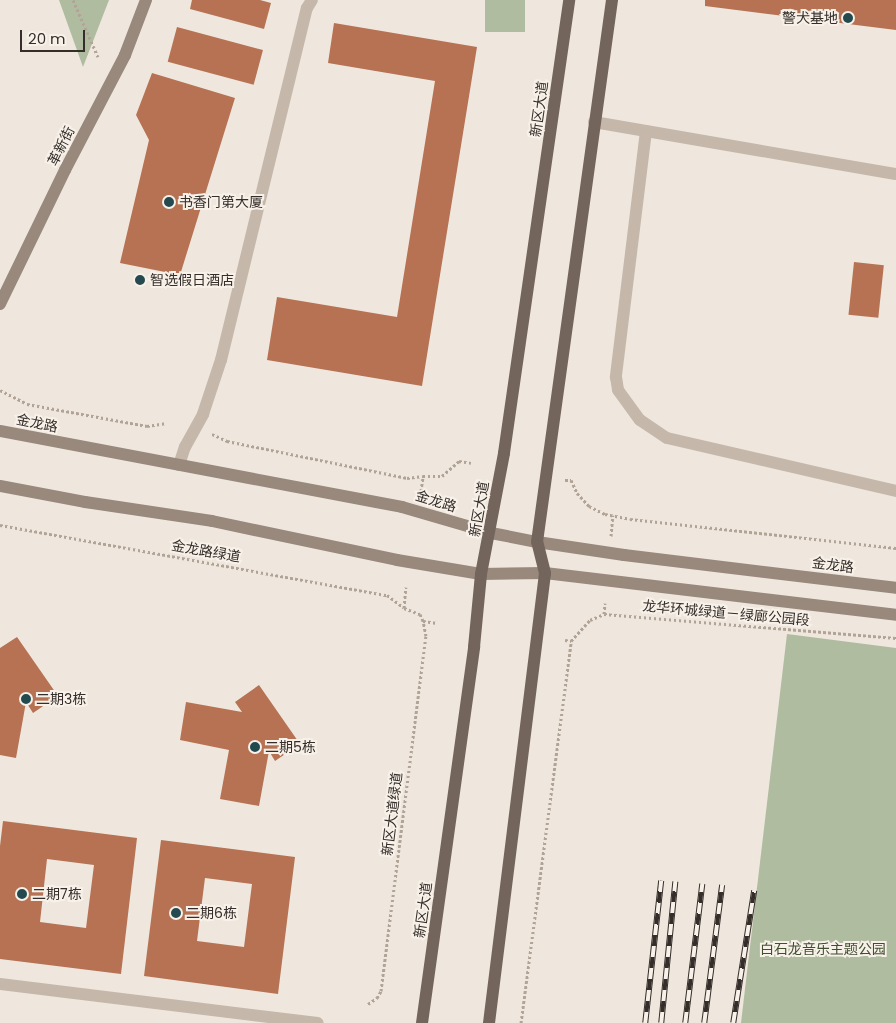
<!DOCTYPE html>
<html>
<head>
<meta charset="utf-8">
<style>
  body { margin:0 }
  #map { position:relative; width:896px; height:1023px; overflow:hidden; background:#efe7dd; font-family:Poppins,"Noto Sans SC",sans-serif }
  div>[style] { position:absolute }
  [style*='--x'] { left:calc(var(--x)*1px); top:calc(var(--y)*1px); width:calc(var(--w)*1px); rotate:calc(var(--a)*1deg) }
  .green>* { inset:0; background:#b0bc9f; transform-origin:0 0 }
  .building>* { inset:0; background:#b67253; transform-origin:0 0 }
  .path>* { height:3px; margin-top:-1.5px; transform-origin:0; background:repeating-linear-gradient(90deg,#b1a395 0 2.5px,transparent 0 5px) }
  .lane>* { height:12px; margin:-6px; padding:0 6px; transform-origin:6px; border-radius:6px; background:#c5b8aa }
  .street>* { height:12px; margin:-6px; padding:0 6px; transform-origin:6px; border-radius:6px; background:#c5b8aa }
  .secondary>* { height:12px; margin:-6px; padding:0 6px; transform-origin:6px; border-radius:6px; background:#99887c }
  .primary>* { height:12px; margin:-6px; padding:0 6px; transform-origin:6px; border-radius:6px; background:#74655c }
  .rail>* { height:5.5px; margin-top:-2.75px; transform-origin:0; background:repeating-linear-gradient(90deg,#f7f1e9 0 11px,#342d29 0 22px); box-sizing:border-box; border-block:1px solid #342d29 }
  .dots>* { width:14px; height:14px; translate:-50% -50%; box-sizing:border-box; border:2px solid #f7f1e9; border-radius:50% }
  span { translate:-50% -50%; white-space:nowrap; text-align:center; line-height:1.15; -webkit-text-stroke:4px #f7f1e9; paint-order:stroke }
  .poi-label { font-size:14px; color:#342d29 }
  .right { translate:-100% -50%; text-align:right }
  .left { translate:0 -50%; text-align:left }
  .street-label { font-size:14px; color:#342d29 }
  .park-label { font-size:14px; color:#414f30 }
  .scale { position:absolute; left:20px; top:30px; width:65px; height:22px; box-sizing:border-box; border:2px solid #342d29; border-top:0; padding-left:6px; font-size:15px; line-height:18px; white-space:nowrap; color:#342d29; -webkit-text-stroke:4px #f7f1e9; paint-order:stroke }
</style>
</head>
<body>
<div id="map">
  <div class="green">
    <i style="clip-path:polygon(59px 0,109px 0,83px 67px)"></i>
    <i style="left:485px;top:0;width:40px;height:32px"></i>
    <i style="clip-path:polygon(787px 634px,896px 648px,896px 1023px,741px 1023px)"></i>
  </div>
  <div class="building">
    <i style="clip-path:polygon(192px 0,260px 0,271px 3px,264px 29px,190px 9px)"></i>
    <i style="clip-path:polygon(705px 0,896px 0,896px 30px,705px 6px)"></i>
    <i style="clip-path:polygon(334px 23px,477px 47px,422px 386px,267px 360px,277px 297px,397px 317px,435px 81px,328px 63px)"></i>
    <i style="left:177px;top:27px;width:89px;height:36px;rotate:15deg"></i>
    <i style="clip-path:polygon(152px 73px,235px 98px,180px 275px,120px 263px,149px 140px,136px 115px)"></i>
    <i style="left:854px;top:262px;width:30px;height:53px;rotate:6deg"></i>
    <i style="clip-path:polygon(17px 637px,58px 696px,33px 713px,26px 702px,16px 758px,0 755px,0 648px)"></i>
    <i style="clip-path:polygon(259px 685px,300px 744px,275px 761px,269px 751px,259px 806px,220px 799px,229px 750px,180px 740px,186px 702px,242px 712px,235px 702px)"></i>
    <i style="clip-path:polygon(evenodd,3px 821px,137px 838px,121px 974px,0 959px,0 846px,3px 821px,47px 859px,94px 865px,86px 928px,40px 922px,47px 859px)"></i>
    <i style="clip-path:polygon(evenodd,161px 840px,295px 857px,278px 994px,144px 976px,161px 840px,205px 878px,252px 884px,244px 947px,197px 941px,205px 878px)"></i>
  </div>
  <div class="path">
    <i style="--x:73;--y:0;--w:62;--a:66.3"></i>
    <i style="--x:0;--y:390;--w:30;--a:27"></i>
    <i style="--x:27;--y:404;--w:122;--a:10.4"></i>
    <i style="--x:147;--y:426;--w:18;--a:-9"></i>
    <i style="--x:212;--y:434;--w:17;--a:25"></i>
    <i style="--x:227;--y:441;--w:184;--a:11.6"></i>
    <i style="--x:407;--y:478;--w:16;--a:-7"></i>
    <i style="--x:565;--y:480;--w:6;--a:0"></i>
    <i style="--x:571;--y:480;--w:14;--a:65"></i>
    <i style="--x:577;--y:493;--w:18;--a:47"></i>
    <i style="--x:589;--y:506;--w:18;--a:27"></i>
    <i style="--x:605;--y:514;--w:25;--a:11"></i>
    <i style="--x:630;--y:519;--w:268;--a:6.2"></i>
    <i style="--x:421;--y:491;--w:15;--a:-82"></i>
    <i style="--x:423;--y:476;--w:19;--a:0"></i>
    <i style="--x:442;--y:476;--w:23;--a:-41"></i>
    <i style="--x:459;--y:461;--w:12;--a:9"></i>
    <i style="--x:0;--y:525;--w:393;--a:10.3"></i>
    <i style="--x:387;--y:595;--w:21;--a:37"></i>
    <i style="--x:404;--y:608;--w:17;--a:21"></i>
    <i style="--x:420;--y:614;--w:8;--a:67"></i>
    <i style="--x:423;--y:621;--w:14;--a:8"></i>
    <i style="--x:611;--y:536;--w:21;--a:-85"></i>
    <i style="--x:404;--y:608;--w:21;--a:-85"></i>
    <i style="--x:604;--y:614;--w:11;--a:-85"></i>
    <i style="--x:565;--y:640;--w:6;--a:9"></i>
    <i style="--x:571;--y:641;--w:28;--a:-48"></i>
    <i style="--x:590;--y:620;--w:15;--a:-23"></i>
    <i style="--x:604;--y:614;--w:293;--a:4.7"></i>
    <i style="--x:368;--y:1004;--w:11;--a:-34"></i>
    <i style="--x:377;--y:998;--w:8;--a:-60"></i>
    <i style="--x:381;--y:991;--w:358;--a:-82.8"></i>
    <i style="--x:426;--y:636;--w:15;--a:-101"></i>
    <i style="--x:521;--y:1023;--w:385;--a:-82.5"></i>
  </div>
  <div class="lane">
    <i style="--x:594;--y:122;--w:306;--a:9.8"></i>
    <i style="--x:646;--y:131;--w:248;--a:97"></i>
    <i style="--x:616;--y:377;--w:13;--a:81"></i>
    <i style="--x:618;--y:390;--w:37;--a:54"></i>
    <i style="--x:640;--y:420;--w:32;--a:34"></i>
    <i style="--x:667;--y:438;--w:235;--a:13"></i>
    <i style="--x:179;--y:465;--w:19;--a:-72"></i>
    <i style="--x:185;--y:447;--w:38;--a:-61"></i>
    <i style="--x:203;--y:414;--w:57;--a:-71.6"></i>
    <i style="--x:221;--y:360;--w:362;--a:-76.3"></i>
    <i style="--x:307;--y:8;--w:9;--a:-58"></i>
  </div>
  <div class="street">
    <i style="--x:0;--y:984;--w:320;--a:7"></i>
  </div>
  <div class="secondary">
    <i style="--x:0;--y:304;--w:149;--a:-64.1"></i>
    <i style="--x:65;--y:170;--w:130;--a:-62.4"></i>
    <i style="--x:125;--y:55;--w:59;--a:-69.1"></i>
    <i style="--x:0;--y:431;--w:409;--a:10.7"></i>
    <i style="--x:402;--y:507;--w:93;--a:16.3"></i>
    <i style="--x:491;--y:533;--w:47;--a:11.1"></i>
    <i style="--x:537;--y:542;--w:88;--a:8.5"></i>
    <i style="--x:624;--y:555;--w:274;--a:6.9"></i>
    <i style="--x:0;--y:486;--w:86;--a:10.7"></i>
    <i style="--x:85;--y:502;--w:128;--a:8.5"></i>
    <i style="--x:212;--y:521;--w:189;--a:11.9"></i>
    <i style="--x:397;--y:560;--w:85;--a:9.5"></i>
    <i style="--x:481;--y:574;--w:64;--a:-0.9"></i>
    <i style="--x:545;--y:573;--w:354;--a:6.8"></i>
  </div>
  <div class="primary">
    <i style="--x:422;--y:1023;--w:380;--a:-82.1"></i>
    <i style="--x:474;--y:647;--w:73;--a:-84.5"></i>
    <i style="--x:481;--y:574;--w:123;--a:-79.2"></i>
    <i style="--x:504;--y:453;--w:458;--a:-81.8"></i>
    <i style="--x:489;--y:1023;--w:453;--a:-82.9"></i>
    <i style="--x:545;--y:573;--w:32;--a:-104"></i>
    <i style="--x:537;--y:542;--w:547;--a:-82.12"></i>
  </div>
  <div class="rail">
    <i style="--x:645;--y:1023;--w:143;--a:-83.6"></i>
    <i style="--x:661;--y:1023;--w:142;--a:-84.3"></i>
    <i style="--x:685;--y:1023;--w:140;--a:-83"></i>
    <i style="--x:704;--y:1023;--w:139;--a:-82.6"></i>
    <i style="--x:733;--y:1023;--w:134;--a:-81"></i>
  </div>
  <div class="dots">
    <i style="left:848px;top:18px;background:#244a50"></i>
    <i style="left:169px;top:202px;background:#244a50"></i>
    <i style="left:140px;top:280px;background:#244a50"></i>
    <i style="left:26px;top:699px;background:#244a50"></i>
    <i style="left:255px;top:747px;background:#244a50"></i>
    <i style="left:22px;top:894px;background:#244a50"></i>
    <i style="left:176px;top:913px;background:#244a50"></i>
  </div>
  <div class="poi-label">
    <span class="right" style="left:838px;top:18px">警犬基地</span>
    <span class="left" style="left:179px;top:202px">书香门第大厦</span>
    <span class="left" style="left:150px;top:280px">智选假日酒店</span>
    <span class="left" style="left:36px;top:699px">二期3栋</span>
    <span class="left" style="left:265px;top:747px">二期5栋</span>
    <span class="left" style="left:32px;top:894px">二期7栋</span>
    <span class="left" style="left:186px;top:913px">二期6栋</span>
  </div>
  <div class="street-label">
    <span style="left:539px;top:109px;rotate:-82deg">新区大道</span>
    <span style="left:61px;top:146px;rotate:-63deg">革新街</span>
    <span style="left:37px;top:423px;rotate:11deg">金龙路</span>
    <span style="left:436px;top:501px;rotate:17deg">金龙路</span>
    <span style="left:479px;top:509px;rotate:-80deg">新区大道</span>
    <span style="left:206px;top:551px;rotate:10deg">金龙路绿道</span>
    <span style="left:833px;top:565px;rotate:7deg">金龙路</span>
    <span style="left:726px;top:613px;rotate:5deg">龙华环城绿道－绿廊公园段</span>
    <span style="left:392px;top:814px;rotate:-83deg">新区大道绿道</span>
    <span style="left:423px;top:910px;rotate:-82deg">新区大道</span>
  </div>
  <div class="park-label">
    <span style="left:823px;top:949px">白石龙音乐主题公园</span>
  </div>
  <div class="scale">20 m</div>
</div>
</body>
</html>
